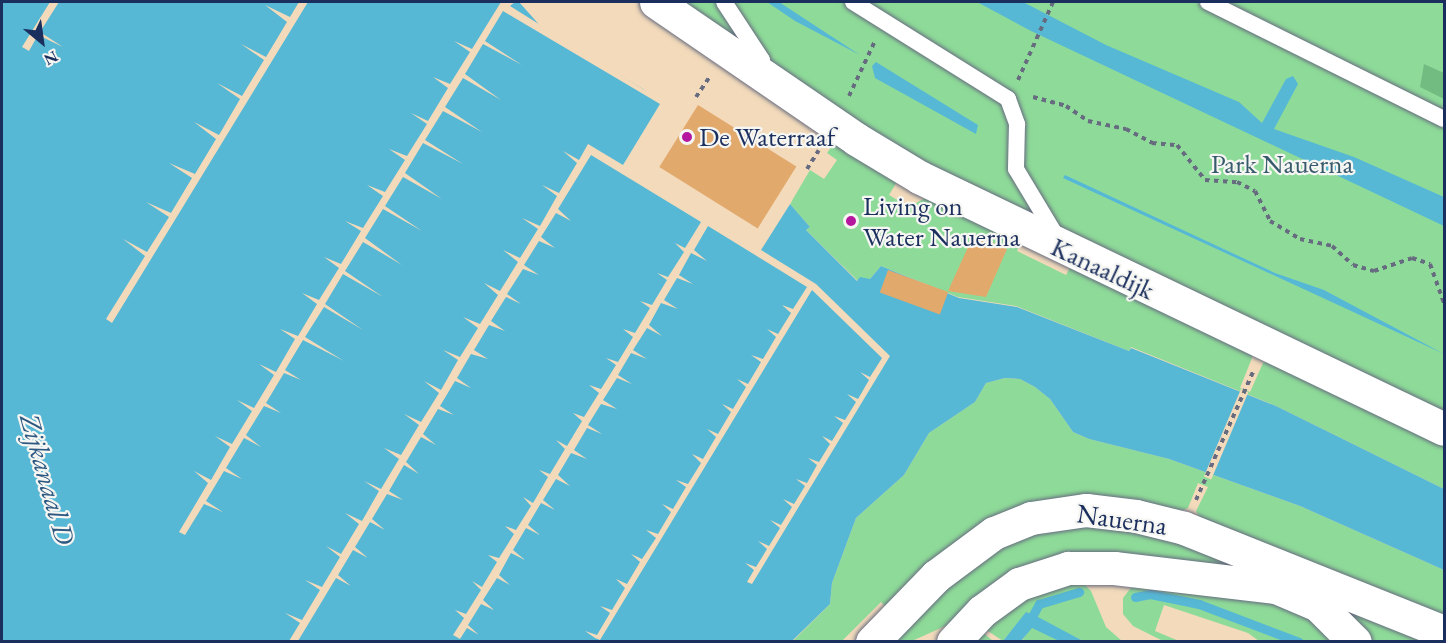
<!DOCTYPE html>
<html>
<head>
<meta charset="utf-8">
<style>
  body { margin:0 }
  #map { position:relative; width:1446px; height:643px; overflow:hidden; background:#f2dabb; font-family:"EB Garamond",serif }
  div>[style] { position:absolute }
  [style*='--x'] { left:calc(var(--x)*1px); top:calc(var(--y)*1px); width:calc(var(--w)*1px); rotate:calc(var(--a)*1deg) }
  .green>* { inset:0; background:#8edb99 }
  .forest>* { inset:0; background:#72bb81 }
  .water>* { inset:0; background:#56b8d5 }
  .pier>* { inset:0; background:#f2dabb; transform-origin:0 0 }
  .stream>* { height:9px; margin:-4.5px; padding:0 4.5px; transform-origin:4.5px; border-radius:4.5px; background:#56b8d5 }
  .building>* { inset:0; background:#e2a96c; transform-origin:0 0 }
  .path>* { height:4px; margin-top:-2px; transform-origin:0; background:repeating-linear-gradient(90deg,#666b7f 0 4.5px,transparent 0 9px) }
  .roads { filter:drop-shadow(0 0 2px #666b7f) drop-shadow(0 0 2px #666b7f) }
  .lane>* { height:16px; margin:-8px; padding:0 8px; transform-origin:8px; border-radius:8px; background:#fff }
  .street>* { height:33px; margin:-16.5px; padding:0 16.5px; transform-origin:16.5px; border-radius:16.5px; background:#fff }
  .secondary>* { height:33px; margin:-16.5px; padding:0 16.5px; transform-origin:16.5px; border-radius:16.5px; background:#fff }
  .dots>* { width:16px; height:16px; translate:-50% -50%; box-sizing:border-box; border:3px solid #f6f6f2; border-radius:50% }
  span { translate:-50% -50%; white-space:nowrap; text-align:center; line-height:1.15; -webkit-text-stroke:4.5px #f6f6f2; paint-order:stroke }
  .poi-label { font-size:27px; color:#1b2f5e }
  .left { translate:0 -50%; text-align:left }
  .park-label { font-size:27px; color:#385a6d }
  .street-label { font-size:27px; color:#1b2f5e }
  .water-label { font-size:28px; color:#2d5882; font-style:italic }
  .frame { position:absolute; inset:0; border:3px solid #1b2f5e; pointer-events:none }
  .north { position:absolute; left:12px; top:12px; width:60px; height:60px; -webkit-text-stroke:4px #f6f6f2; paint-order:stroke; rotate:151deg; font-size:16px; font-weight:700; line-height:24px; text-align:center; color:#1b2f5e }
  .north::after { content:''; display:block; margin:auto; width:21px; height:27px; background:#1b2f5e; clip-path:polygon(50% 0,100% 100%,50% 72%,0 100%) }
</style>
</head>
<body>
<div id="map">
  <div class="green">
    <i style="clip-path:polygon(667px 2px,1444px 2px,1444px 421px,969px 195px)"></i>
    <i style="clip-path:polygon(834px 143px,898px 180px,889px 195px,909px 207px,934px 193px,1023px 237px,1017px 251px,1066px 275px,1073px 262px,1252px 346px,1252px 358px,1240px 388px,1250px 392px,1263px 363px,1270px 361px,1444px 437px,1444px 489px,1276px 406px,1131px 347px,1129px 351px,1016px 306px,958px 297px,881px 266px,870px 279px,858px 281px,806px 230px,810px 227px,790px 204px,810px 170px,824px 179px,837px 160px,827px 153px)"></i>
    <i style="clip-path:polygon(1005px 378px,1020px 379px,1035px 387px,1050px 399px,1073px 432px,1089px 439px,1169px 459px,1300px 506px,1444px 570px,1444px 618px,1200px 519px,1196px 511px,1208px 487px,1198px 483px,1188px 508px,1179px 512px,1092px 497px,886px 607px,881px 602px,842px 641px,792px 642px,830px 604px,832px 583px,856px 518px,904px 475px,929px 433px,975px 402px,986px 383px)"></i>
    <i style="clip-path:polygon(1104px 525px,1175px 540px,1262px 574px,1090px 561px,912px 641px,890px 642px,937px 595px,998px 547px,1050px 528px)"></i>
    <i style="clip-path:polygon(1083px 583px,1091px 591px,1106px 627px,1122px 641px,1083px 641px,1026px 613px,1003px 641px,982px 627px,980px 630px,993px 641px,963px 642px,1035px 584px)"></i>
    <i style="clip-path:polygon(1134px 584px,1256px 588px,1348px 641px,1259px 641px,1248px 633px,1164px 605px,1155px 631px,1179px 641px,1163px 641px,1133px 626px,1123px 614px,1123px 598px)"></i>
    <i style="clip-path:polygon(1331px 602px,1429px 641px,1362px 641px)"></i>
    <i style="clip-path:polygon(1031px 627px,1044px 632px,1059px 641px,1021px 642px)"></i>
  </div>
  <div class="forest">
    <i style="clip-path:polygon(1424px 64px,1444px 73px,1444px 99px,1420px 87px)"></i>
  </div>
  <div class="water">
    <i style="clip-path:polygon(2px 2px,519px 2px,543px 29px,643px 89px,790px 204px,810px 227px,806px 230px,857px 281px,860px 277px,870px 279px,881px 266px,959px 298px,1017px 307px,1129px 351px,1131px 348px,1276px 406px,1444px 489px,1444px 570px,1300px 506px,1169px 459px,1089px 439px,1073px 432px,1050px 399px,1035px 387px,1020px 379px,1005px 378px,986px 383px,975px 402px,929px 433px,904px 475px,856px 518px,832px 583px,830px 604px,792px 641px,2px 641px)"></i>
    <i style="clip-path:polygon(767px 2px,779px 2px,860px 55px,795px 21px)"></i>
    <i style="clip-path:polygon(977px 2px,1023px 2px,1106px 45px,1239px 102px,1262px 123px,1286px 79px,1293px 76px,1298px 84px,1274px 129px,1354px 157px,1444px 197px,1444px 226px,1031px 31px)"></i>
    <i style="clip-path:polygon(876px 62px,978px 125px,976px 134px,875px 78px,872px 66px)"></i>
    <i style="clip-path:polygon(1065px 175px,1275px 273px,1324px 290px,1444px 354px,1063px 178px)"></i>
    <i style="clip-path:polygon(1026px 612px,1038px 617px,1083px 641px,1059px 641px,1032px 628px,1021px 641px,1003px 641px)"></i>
  </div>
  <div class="pier">
    <i style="clip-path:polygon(50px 2px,59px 2px,40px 32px,63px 47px,38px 35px,29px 51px,22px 47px)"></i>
    <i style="clip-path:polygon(299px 2px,308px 2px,112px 323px,106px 319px,145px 256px,123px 239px,147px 252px,169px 217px,146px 202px,171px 213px,192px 178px,169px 163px,195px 174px,216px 139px,194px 122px,219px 135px,240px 99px,217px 83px,242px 96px,264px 60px,241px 44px,266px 57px,287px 22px,265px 5px,290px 17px)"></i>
    <i style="clip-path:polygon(501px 2px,515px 2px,510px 6px,763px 164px,792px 201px,761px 250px,816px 284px,890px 356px,752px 584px,747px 582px,754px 570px,745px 563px,756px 567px,767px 549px,758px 541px,769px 546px,780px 528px,770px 520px,781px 525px,792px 507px,783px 499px,794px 504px,805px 486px,796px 479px,807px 483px,817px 465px,808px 458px,819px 462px,830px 444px,822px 436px,832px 441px,843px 423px,834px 416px,845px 420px,856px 402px,847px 394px,858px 399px,869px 380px,860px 372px,870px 377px,882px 358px,812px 290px,600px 640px,595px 638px,585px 631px,597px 635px,610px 613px,600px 606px,612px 610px,625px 588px,616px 579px,627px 584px,640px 562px,631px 554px,642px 559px,656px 538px,646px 530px,658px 534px,671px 512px,662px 504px,673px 509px,686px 487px,676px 480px,688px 484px,701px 463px,692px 454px,703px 459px,716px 437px,707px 429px,718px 434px,731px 412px,722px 404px,733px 409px,746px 387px,737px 379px,748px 384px,761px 362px,751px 355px,763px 359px,776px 337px,767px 329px,778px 334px,791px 313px,782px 305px,793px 309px,807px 287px,708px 226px,694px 250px,707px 261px,691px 253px,679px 275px,693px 284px,677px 278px,664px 300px,678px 309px,661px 303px,649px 325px,662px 336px,647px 328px,633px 350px,647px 359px,631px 353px,618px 375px,632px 384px,617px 378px,603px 400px,617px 409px,601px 404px,588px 425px,602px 434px,587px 428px,574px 450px,587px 459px,571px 453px,558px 475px,570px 486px,556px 479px,543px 500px,555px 510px,541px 503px,528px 525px,540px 535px,526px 528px,513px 550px,525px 560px,511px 553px,499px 575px,510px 585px,497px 578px,483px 600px,494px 610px,481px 604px,468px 625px,479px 635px,467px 628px,460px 639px,453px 635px,464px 618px,455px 610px,466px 614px,481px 590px,472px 581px,482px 587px,497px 562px,488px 555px,499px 558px,514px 534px,505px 526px,516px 530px,531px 506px,523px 497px,533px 503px,548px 477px,539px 470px,550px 474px,565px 449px,556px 440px,567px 446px,582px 421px,573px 413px,584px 417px,599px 393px,589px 385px,601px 389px,616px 365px,606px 358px,618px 362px,633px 337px,623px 329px,635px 333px,650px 308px,640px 301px,652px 305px,667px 280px,657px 273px,668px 277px,684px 252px,675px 243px,685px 248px,701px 222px,591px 155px,558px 209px,571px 221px,556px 213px,541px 237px,555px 248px,539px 241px,524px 265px,539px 275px,523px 269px,507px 294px,521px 304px,506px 297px,491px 321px,505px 331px,489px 325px,474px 350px,488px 359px,471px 354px,457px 378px,471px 388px,455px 381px,440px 406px,454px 415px,438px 409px,423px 434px,436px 445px,421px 437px,406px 462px,419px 474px,404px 465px,389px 491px,403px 500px,387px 494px,372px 519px,385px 530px,370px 522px,355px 547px,368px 558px,353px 550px,338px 575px,351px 586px,336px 578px,298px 641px,289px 641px,300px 623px,285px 613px,302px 620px,320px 590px,305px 580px,322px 587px,340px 557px,326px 546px,341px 554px,359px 524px,345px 513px,362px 521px,379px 491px,364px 481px,381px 489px,399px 459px,384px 448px,401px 455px,419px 425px,404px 414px,421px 422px,439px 393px,424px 381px,441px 390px,458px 360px,443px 350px,460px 357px,478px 328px,463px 317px,480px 324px,498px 295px,484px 283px,500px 291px,518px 262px,503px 250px,520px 258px,538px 229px,522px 218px,540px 226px,557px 196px,542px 185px,559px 193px,577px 163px,563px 151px,579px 160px,588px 144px,623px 165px,660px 104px,503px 11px,485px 41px,522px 65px,483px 44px,465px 74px,501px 100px,463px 78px,445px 107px,482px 132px,443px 111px,425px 140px,463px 164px,423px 143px,405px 173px,442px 199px,403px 177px,385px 206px,422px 231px,383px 209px,365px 238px,402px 265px,363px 242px,345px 271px,383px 297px,343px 274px,325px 304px,363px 330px,324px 307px,305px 337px,344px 361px,303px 340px,285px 370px,301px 380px,284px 373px,266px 403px,281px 413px,264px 406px,246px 435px,261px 447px,244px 438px,226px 468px,242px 479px,224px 471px,206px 501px,223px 512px,204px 504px,185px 535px,179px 532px,208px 483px,194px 471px,211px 480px,230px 447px,215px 436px,232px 444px,252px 411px,237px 400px,254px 408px,274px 375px,259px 364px,276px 372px,295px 339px,280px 329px,298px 336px,317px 304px,302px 293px,319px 300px,339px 268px,324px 257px,341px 264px,361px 231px,345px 221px,363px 228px,383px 196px,367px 185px,385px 192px,405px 160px,389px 149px,407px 156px,427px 124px,411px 113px,428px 121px,448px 88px,433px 77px,450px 84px,470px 52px,454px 41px,472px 49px)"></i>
    <i style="left:1241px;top:389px;width:8px;height:95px;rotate:23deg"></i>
  </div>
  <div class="stream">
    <i style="--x:1135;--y:597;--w:15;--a:-11"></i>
    <i style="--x:1150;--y:594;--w:50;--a:11.5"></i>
    <i style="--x:1199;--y:604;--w:107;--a:20.8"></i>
    <i style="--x:1029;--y:622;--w:21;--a:-61"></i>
    <i style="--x:1039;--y:604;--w:42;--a:-16.7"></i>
  </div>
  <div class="building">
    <i style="left:698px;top:105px;width:116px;height:73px;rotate:32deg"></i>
    <i style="clip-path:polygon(974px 234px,1007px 249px,986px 297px,948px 291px)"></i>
    <i style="left:888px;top:270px;width:64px;height:24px;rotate:20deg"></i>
  </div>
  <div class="path">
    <i style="--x:1018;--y:80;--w:85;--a:-65.8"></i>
    <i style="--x:849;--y:96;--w:59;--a:-64.7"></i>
    <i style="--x:696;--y:97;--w:25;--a:-56"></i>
    <i style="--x:1033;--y:97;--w:34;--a:15"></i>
    <i style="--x:1066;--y:106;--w:27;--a:34"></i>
    <i style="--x:1088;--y:121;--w:39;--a:12"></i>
    <i style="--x:1126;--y:129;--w:30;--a:28"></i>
    <i style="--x:1152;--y:143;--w:25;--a:5"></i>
    <i style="--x:1177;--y:145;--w:45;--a:51.3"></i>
    <i style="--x:1205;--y:180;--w:32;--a:4"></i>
    <i style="--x:1237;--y:182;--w:20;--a:27"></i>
    <i style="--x:1255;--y:191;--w:34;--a:63"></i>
    <i style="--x:1270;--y:221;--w:35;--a:31"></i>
    <i style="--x:1300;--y:239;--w:33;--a:12"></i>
    <i style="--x:1332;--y:246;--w:28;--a:42"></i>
    <i style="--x:1353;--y:265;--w:22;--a:16"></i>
    <i style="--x:1374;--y:271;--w:40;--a:-18.9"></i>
    <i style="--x:1412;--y:258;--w:19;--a:18"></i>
    <i style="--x:1430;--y:264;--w:41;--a:70.3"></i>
    <i style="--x:807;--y:169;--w:22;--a:-58"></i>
    <i style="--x:1196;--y:500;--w:140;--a:-66"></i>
  </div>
  <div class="roads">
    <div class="lane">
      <i style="--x:724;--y:2;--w:69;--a:56.8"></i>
      <i style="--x:762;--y:60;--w:10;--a:84"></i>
      <i style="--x:853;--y:2;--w:183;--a:32"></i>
      <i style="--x:1008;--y:99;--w:27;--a:70"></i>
      <i style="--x:1017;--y:124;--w:45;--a:91.3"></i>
      <i style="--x:1016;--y:169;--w:82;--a:59"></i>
      <i style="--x:1208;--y:2;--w:263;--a:26.4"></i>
    </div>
    <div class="street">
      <i style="--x:656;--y:2;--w:242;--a:34.4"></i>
      <i style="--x:856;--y:139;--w:74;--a:31.1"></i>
      <i style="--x:919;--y:177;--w:582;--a:25.64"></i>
      <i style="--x:953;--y:642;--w:42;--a:-46.9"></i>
      <i style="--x:982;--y:611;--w:46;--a:-36.1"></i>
      <i style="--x:1019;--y:584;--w:52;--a:-18.1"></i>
      <i style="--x:1068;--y:568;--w:46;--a:0"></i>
      <i style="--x:1114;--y:568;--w:163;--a:6.7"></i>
      <i style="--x:1276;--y:587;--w:46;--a:23.2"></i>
      <i style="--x:1318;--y:605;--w:52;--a:45"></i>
    </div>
    <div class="secondary">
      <i style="--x:872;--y:642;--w:92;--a:-45.9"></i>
      <i style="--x:936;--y:576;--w:72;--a:-36.6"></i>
      <i style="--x:994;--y:533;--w:40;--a:-22"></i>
      <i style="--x:1031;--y:518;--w:56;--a:-8.3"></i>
      <i style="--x:1086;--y:510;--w:50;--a:6.8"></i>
      <i style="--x:1136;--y:516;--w:49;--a:14"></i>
      <i style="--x:1184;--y:528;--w:280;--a:21.8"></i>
    </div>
  </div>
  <div class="dots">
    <i style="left:687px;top:137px;background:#b5179e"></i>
    <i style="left:851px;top:221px;background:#b5179e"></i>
  </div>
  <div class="poi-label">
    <span class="left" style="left:699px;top:137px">De Waterraaf</span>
    <span class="left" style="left:863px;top:221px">Living on<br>Water Nauerna</span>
  </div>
  <div class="park-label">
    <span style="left:1282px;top:164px">Park Nauerna</span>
  </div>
  <div class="street-label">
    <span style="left:1103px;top:268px;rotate:25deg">Kanaaldijk</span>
    <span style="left:1122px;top:519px;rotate:8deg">Nauerna</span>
  </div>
  <div class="water-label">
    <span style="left:48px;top:479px;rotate:74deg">Zijkanaal D</span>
  </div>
  <div class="frame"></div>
  <div class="north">N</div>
</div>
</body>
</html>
